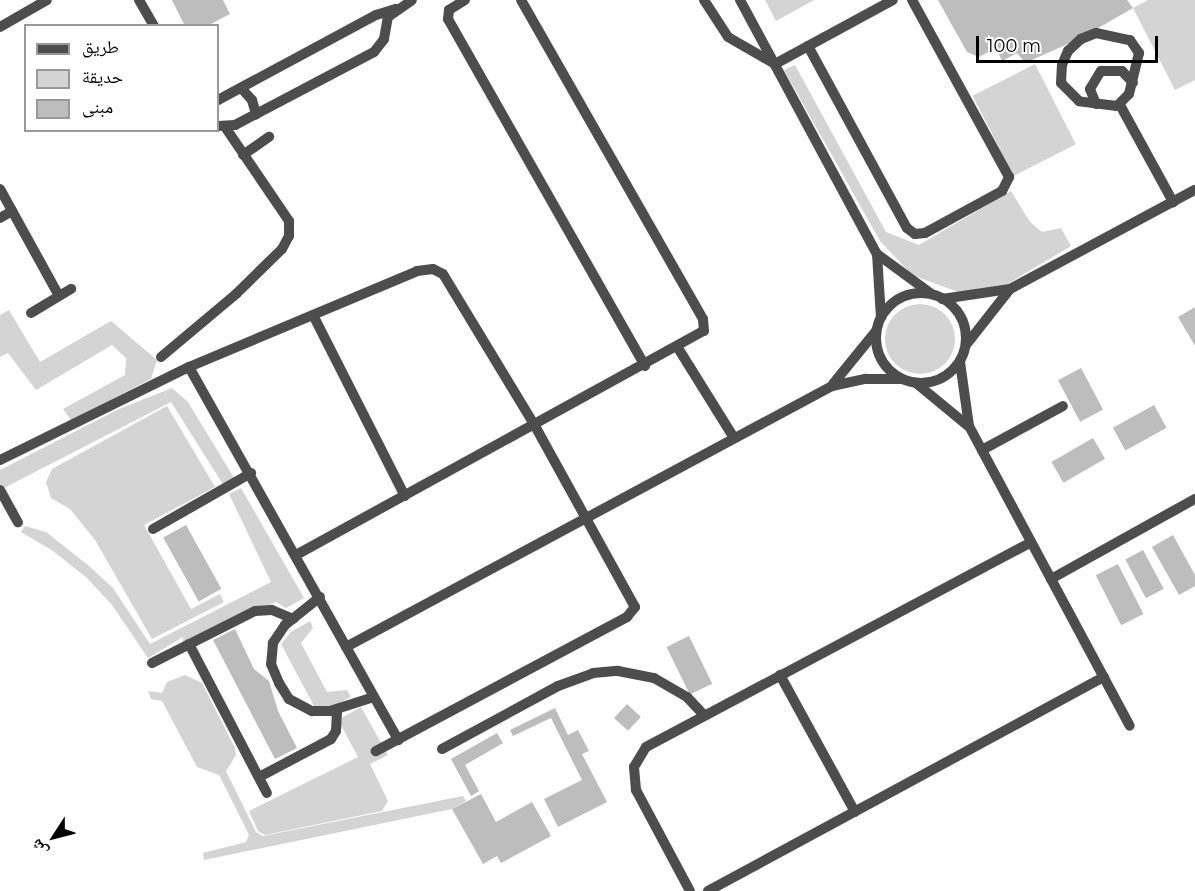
<!DOCTYPE html>
<html>
<head>
<meta charset="utf-8">
<style>
  body { margin:0 }
  #map { position:relative; width:1195px; height:891px; overflow:hidden; background:#fff; font-family:Montserrat,"Noto Naskh Arabic",sans-serif }
  div>[style] { position:absolute }
  [style*='--x'] { left:calc(var(--x)*1px); top:calc(var(--y)*1px); width:calc(var(--w)*1px); rotate:calc(var(--a)*1deg) }
  .green>* { inset:0; background:#d4d4d4; transform-origin:0 0 }
  .round { border-radius:50% }
  .building>* { inset:0; background:#bdbdbd; transform-origin:0 0 }
  .minor>* { height:10px; margin:-5px; padding:0 5px; transform-origin:5px; border-radius:5px; background:#4d4d4d }
  .minor>.ring { margin:-5px; padding:0; box-sizing:content-box; background:none; border:10px solid #4d4d4d; border-radius:50% }
  span { translate:-50% -50%; white-space:nowrap; text-align:center; line-height:1.15; -webkit-text-stroke:4.5px #fff; paint-order:stroke }
  .legend { position:absolute; left:24px; top:24px; width:195px; height:108px; box-sizing:border-box; background:#fff; border:2px solid #999; margin:0; padding:8px 10px; list-style:none; font-size:18px; color:#000 }
  .legend li { display:flex; align-items:center; gap:12px; height:30px }
  .legend b { width:30px; border:2px solid #999 }
  .north { position:absolute; left:24px; top:807px; width:60px; height:60px; -webkit-text-stroke:4px #fff; paint-order:stroke; rotate:234deg; font-size:16px; font-weight:700; line-height:24px; text-align:center; color:#000 }
  .north::after { content:''; display:block; margin:auto; width:21px; height:27px; background:#000; clip-path:polygon(50% 0,100% 100%,50% 72%,0 100%) }
  .scale { position:absolute; left:976px; top:36px; width:182px; height:27px; box-sizing:border-box; border:3px solid #000; border-top:0; padding-left:8px; font-size:18px; line-height:21px; white-space:nowrap; color:#000; -webkit-text-stroke:4px #fff; paint-order:stroke }
</style>
</head>
<body>
<div id="map">
  <div class="green">
    <i style="clip-path:polygon(765px 0,814px 0,776px 21px)"></i>
    <i style="clip-path:polygon(1148px 0,1195px 0,1195px 80px,1175px 90px,1133px 8px)"></i>
    <i style="left:1035px;top:64px;width:90px;height:70px;rotate:63deg"></i>
    <i style="clip-path:polygon(795px 65px,886px 232px,919px 245px,1011px 191px,1030px 222px,1042px 232px,1061px 228px,1071px 246px,1004px 286px,958px 292px,912px 275px,880px 241px,784px 70px)"></i>
    <i class="round" style="left:885px;top:304px;width:70px;height:70px"></i>
    <i style="clip-path:polygon(9px 310px,40px 362px,111px 321px,157px 360px,151px 379px,71px 420px,63px 409px,125px 375px,126px 358px,112px 345px,36px 390px,8px 353px,0 357px,0 315px)"></i>
    <i style="clip-path:polygon(172px 388px,188px 402px,234px 478px,224px 486px,171px 402px,0 490px,0 470px,119px 409px)"></i>
    <i style="clip-path:polygon(167px 406px,215px 487px,144px 525px,191px 609px,220px 594px,224px 602px,152px 639px,95px 540px,70px 509px,51px 498px,46px 482px,52px 469px)"></i>
    <i style="clip-path:polygon(241px 488px,304px 598px,286px 608px,276px 602px,182px 651px,183px 637px,148px 658px,112px 605px,87px 578px,53px 551px,21px 532px,25px 526px,46px 532px,89px 566px,113px 588px,150px 644px,271px 582px,229px 494px)"></i>
    <i style="clip-path:polygon(310px 621px,313px 628px,301px 643px,327px 692px,347px 690px,351px 697px,328px 709px,314px 706px,281px 644px,291px 632px)"></i>
    <i style="clip-path:polygon(185px 675px,202px 683px,235px 748px,236px 755px,226px 771px,256px 832px,263px 836px,463px 796px,466px 801px,452px 809px,204px 860px,203px 853px,246px 842px,249px 835px,219px 775px,197px 767px,162px 701px,151px 699px,148px 691px,162px 693px,167px 682px)"></i>
    <i style="clip-path:polygon(361px 707px,388px 755px,370px 764px,388px 801px,382px 811px,265px 835px,258px 831px,249px 811px,358px 757px,338px 720px)"></i>
  </div>
  <div class="building">
    <i style="clip-path:polygon(172px 0,223px 0,230px 14px,207px 26px,185px 26px)"></i>
    <i style="clip-path:polygon(938px 0,1127px 0,1133px 8px,1079px 39px,1025px 63px,1017px 53px,1002px 61px,996px 48px,979px 57px,967px 52px)"></i>
    <i style="clip-path:polygon(1195px 307px,1195px 346px,1178px 317px)"></i>
    <i style="left:1081px;top:368px;width:47px;height:26px;rotate:62deg"></i>
    <i style="left:1154px;top:405px;width:26px;height:47px;rotate:61deg"></i>
    <i style="left:1093px;top:438px;width:24px;height:48px;rotate:60deg"></i>
    <i style="left:186px;top:525px;width:73px;height:26px;rotate:61deg"></i>
    <i style="clip-path:polygon(1173px 535px,1195px 575px,1195px 586px,1179px 595px,1152px 547px)"></i>
    <i style="left:1143px;top:550px;width:44px;height:20px;rotate:62deg"></i>
    <i style="left:1118px;top:564px;width:56px;height:25px;rotate:63deg"></i>
    <i style="clip-path:polygon(235px 629px,254px 669px,269px 681px,278px 711px,297px 748px,275px 759px,213px 640px)"></i>
    <i style="left:689px;top:636px;width:53px;height:25px;rotate:64deg"></i>
    <i style="left:627px;top:704px;width:19px;height:19px;rotate:43deg"></i>
    <i style="clip-path:polygon(555px 708px,568px 735px,578px 730px,589px 751px,582px 754px,607px 802px,558px 827px,544px 799px,582px 780px,551px 718px,513px 736px,510px 730px)"></i>
    <i style="clip-path:polygon(497px 733px,503px 743px,465px 765px,479px 791px,471px 796px,451px 759px)"></i>
    <i style="clip-path:polygon(481px 794px,496px 822px,532px 802px,551px 836px,501px 863px,497px 856px,483px 864px,452px 809px)"></i>
  </div>
  <div class="minor">
    <i style="--x:139;--y:0;--w:30;--a:60"></i>
    <i style="--x:465;--y:0;--w:19;--a:148"></i>
    <i style="--x:449;--y:10;--w:9;--a:96"></i>
    <i style="--x:448;--y:19;--w:399;--a:60.4"></i>
    <i style="--x:704;--y:0;--w:44;--a:57"></i>
    <i style="--x:728;--y:37;--w:54;--a:29.9"></i>
    <i style="--x:775;--y:64;--w:134;--a:-28.5"></i>
    <i style="--x:740;--y:0;--w:289;--a:61.7"></i>
    <i style="--x:877;--y:254;--w:63;--a:86.4"></i>
    <i style="--x:0;--y:27;--w:54;--a:-29.9"></i>
    <i style="--x:1096;--y:33;--w:35;--a:12"></i>
    <i style="--x:1130;--y:40;--w:16;--a:55"></i>
    <i style="--x:1139;--y:53;--w:42;--a:103.7"></i>
    <i style="--x:1129;--y:94;--w:17;--a:135"></i>
    <i style="--x:1117;--y:106;--w:38;--a:-173"></i>
    <i style="--x:1079;--y:101;--w:25;--a:-135"></i>
    <i style="--x:1061;--y:83;--w:18;--a:-87"></i>
    <i style="--x:1062;--y:65;--w:15;--a:-67"></i>
    <i style="--x:1068;--y:51;--w:18;--a:-43"></i>
    <i style="--x:1081;--y:39;--w:16;--a:-22"></i>
    <i style="--x:808;--y:46;--w:207;--a:61.5"></i>
    <i style="--x:907;--y:228;--w:10;--a:37"></i>
    <i style="--x:915;--y:234;--w:10;--a:-6"></i>
    <i style="--x:925;--y:233;--w:88;--a:-28.6"></i>
    <i style="--x:1002;--y:191;--w:16;--a:-63"></i>
    <i style="--x:1009;--y:177;--w:202;--a:-118.7"></i>
    <i style="--x:242;--y:89;--w:15;--a:48"></i>
    <i style="--x:252;--y:100;--w:15;--a:74"></i>
    <i style="--x:218;--y:100;--w:179;--a:-28.3"></i>
    <i style="--x:376;--y:15;--w:21;--a:-17"></i>
    <i style="--x:1096;--y:104;--w:16;--a:-112"></i>
    <i style="--x:1090;--y:89;--w:21;--a:-59"></i>
    <i style="--x:1101;--y:71;--w:21;--a:0"></i>
    <i style="--x:1122;--y:71;--w:16;--a:47"></i>
    <i style="--x:1120;--y:105;--w:111;--a:61.3"></i>
    <i style="--x:218;--y:126;--w:17;--a:-3"></i>
    <i style="--x:235;--y:125;--w:157;--a:-27.7"></i>
    <i style="--x:374;--y:52;--w:16;--a:-52"></i>
    <i style="--x:384;--y:39;--w:22;--a:-80"></i>
    <i style="--x:388;--y:17;--w:29;--a:-35"></i>
    <i style="--x:243;--y:155;--w:32;--a:-35"></i>
    <i style="--x:0;--y:189;--w:122;--a:61.1"></i>
    <i style="--x:0;--y:218;--w:14;--a:-30"></i>
    <i style="--x:877;--y:254;--w:66;--a:36.3"></i>
    <i class="ring" style="left:876px;top:293px;width:80px;height:80px"></i>
    <i style="--x:942;--y:299;--w:69;--a:-8.4"></i>
    <i style="--x:1010;--y:289;--w:210;--a:-28.2"></i>
    <i style="--x:31;--y:313;--w:47;--a:-31"></i>
    <i style="--x:313;--y:315;--w:203;--a:63.1"></i>
    <i style="--x:966;--y:345;--w:71;--a:-51.8"></i>
    <i style="--x:678;--y:348;--w:106;--a:58.1"></i>
    <i style="--x:161;--y:357;--w:98;--a:-40"></i>
    <i style="--x:236;--y:294;--w:64;--a:-44.4"></i>
    <i style="--x:282;--y:249;--w:15;--a:-62"></i>
    <i style="--x:289;--y:236;--w:15;--a:-90"></i>
    <i style="--x:289;--y:221;--w:114;--a:-124.2"></i>
    <i style="--x:960;--y:362;--w:65;--a:82"></i>
    <i style="--x:969;--y:426;--w:340;--a:61.8"></i>
    <i style="--x:189;--y:367;--w:428;--a:60.7"></i>
    <i style="--x:916;--y:383;--w:67;--a:39.6"></i>
    <i style="--x:833;--y:384;--w:68;--a:-50.9"></i>
    <i style="--x:982;--y:450;--w:92;--a:-28.5"></i>
    <i style="--x:0;--y:460;--w:211;--a:-26.2"></i>
    <i style="--x:189;--y:367;--w:247;--a:-22.8"></i>
    <i style="--x:417;--y:271;--w:16;--a:-7"></i>
    <i style="--x:433;--y:269;--w:11;--a:27"></i>
    <i style="--x:443;--y:274;--w:178;--a:58.8"></i>
    <i style="--x:535;--y:426;--w:207;--a:61.1"></i>
    <i style="--x:635;--y:607;--w:13;--a:129"></i>
    <i style="--x:627;--y:617;--w:285;--a:151.9"></i>
    <i style="--x:0;--y:490;--w:37;--a:61"></i>
    <i style="--x:153;--y:529;--w:113;--a:-29.7"></i>
    <i style="--x:296;--y:555;--w:465;--a:-28.8"></i>
    <i style="--x:704;--y:331;--w:12;--a:-95"></i>
    <i style="--x:703;--y:319;--w:367;--a:-119.7"></i>
    <i style="--x:1051;--y:579;--w:165;--a:-29.1"></i>
    <i style="--x:320;--y:597;--w:45;--a:141.3"></i>
    <i style="--x:285;--y:625;--w:22;--a:124"></i>
    <i style="--x:273;--y:643;--w:21;--a:95"></i>
    <i style="--x:271;--y:664;--w:21;--a:67"></i>
    <i style="--x:279;--y:683;--w:19;--a:58"></i>
    <i style="--x:289;--y:699;--w:26;--a:28"></i>
    <i style="--x:312;--y:711;--w:18;--a:0"></i>
    <i style="--x:330;--y:711;--w:46;--a:-17.7"></i>
    <i style="--x:189;--y:644;--w:168;--a:62.4"></i>
    <i style="--x:346;--y:647;--w:552;--a:-28.24"></i>
    <i style="--x:832;--y:386;--w:35;--a:-12"></i>
    <i style="--x:866;--y:379;--w:36;--a:0"></i>
    <i style="--x:152;--y:663;--w:115;--a:-26.8"></i>
    <i style="--x:255;--y:611;--w:17;--a:-3"></i>
    <i style="--x:272;--y:610;--w:23;--a:23"></i>
    <i style="--x:780;--y:675;--w:156;--a:61.3"></i>
    <i style="--x:442;--y:749;--w:132;--a:-28.5"></i>
    <i style="--x:558;--y:686;--w:37;--a:-20"></i>
    <i style="--x:593;--y:673;--w:25;--a:-5"></i>
    <i style="--x:618;--y:671;--w:37;--a:11"></i>
    <i style="--x:654;--y:678;--w:38;--a:30"></i>
    <i style="--x:687;--y:697;--w:25;--a:47"></i>
    <i style="--x:259;--y:777;--w:81;--a:-27.8"></i>
    <i style="--x:331;--y:739;--w:9;--a:-58"></i>
    <i style="--x:336;--y:731;--w:22;--a:-87"></i>
    <i style="--x:690;--y:891;--w:115;--a:-118.1"></i>
    <i style="--x:636;--y:790;--w:23;--a:-95"></i>
    <i style="--x:634;--y:767;--w:23;--a:-59"></i>
    <i style="--x:646;--y:747;--w:436;--a:-28"></i>
    <i style="--x:708;--y:891;--w:450;--a:-28.4"></i>
  </div>
  <ul class="legend">
  <li><b style="height:8px;background:#4d4d4d"></b>طريق</li>
  <li><b style="height:16px;background:#d4d4d4"></b>حديقة</li>
  <li><b style="height:16px;background:#bdbdbd"></b>مبنى</li>
  </ul>
  <div class="north">ش</div>
  <div class="scale">100 m</div>
</div>
</body>
</html>
